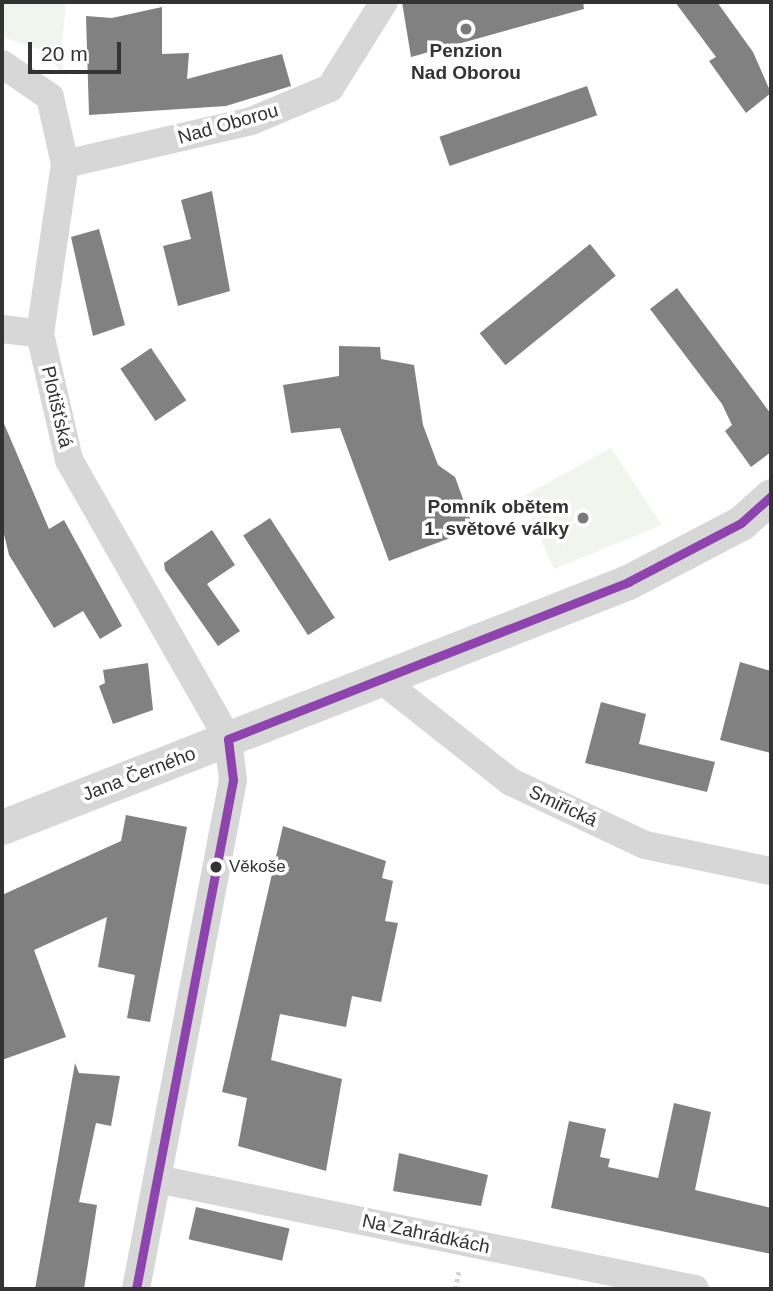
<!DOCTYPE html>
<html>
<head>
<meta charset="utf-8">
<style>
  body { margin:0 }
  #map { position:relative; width:773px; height:1291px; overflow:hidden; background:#fff; font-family:Arial,sans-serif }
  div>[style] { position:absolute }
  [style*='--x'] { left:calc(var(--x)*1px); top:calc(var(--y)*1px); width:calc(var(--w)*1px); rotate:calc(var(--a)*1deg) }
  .green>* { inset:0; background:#f1f5ed }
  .building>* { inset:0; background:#818181; transform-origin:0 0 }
  .path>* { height:4.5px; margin-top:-2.25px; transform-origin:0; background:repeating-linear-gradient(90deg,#d6d6d6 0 3.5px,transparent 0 7px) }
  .minor>* { height:28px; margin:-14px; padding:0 14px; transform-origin:14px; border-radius:14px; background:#d7d7d7 }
  .tertiary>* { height:35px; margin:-17.5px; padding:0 17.5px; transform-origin:17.5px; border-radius:17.5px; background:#d7d7d7 }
  .bus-1>* { height:9px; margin:-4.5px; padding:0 4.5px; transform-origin:4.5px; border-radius:4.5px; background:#8e44ad }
  .dots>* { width:19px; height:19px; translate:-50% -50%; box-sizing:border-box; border:4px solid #fff; border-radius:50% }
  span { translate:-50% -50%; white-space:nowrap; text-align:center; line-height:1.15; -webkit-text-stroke:7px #fff; paint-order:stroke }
  .bus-label { font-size:17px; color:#333 }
  .left { translate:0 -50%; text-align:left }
  .poi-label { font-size:19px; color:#333; font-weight:700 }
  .right { translate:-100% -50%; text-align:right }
  .street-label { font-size:19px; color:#333 }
  .frame { position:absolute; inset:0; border:4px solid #333; pointer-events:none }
  .scale { position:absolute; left:28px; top:42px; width:93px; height:32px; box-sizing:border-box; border:4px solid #333; border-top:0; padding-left:9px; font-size:21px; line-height:24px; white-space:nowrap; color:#333; -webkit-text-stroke:5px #fff; paint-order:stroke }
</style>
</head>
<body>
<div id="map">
  <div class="green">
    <i style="clip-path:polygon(2px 2px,66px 2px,61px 56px,66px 78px,44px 51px,2px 37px)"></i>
    <i style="clip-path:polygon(611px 448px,662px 525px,554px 569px,522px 497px)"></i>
  </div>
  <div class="building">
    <i style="clip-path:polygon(402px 2px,583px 2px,584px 9px,411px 57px)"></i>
    <i style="clip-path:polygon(675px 2px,717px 2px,753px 52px,771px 93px,746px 113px,709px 61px,716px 57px)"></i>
    <i style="clip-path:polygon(162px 7px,162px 54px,189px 53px,187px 79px,282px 54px,291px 86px,226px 106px,89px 115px,86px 16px,112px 18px)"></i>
    <i style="left:587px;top:86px;width:31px;height:156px;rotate:71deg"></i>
    <i style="clip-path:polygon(212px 191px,230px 291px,178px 306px,163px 246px,191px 239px,181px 200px)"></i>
    <i style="clip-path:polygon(99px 229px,125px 325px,93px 336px,71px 237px)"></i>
    <i style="left:590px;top:244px;width:41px;height:142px;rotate:51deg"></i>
    <i style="clip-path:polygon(677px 288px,771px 414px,771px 452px,751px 467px,725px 431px,732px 425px,722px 404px,650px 309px)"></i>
    <i style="clip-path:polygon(339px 346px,380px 347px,381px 359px,414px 365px,423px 425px,438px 465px,455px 477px,474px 529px,389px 561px,340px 428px,291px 433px,283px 385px,339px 376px)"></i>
    <i style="left:151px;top:348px;width:63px;height:37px;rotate:56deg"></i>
    <i style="clip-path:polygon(2px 419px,49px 529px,64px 520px,122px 626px,100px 639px,83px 611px,54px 628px,9px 555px,2px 526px)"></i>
    <i style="left:270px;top:518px;width:119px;height:32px;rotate:57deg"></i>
    <i style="clip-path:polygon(212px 530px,235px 565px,207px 584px,240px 631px,218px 646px,165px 570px,164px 563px)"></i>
    <i style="clip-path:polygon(740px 662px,771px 671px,771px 753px,720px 740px)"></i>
    <i style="clip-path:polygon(148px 663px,153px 710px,113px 724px,99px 686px,105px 683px,103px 670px)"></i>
    <i style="clip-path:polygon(601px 702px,646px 714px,639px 744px,715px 762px,707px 792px,585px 763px)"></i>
    <i style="clip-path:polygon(126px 815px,187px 827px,150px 1022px,127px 1018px,135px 975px,98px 967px,107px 917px,34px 950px,66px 1037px,2px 1060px,2px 895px,121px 841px)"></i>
    <i style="clip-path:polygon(283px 826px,386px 861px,382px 878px,393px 881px,385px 921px,398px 923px,381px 1002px,352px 996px,346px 1027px,280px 1014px,271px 1060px,342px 1079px,326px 1171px,238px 1146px,247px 1098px,222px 1092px)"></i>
    <i style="clip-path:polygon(75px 1063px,79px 1073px,120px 1076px,111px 1126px,96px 1123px,79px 1202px,97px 1205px,84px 1289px,35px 1289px)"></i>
    <i style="clip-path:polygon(674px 1103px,711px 1112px,695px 1190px,771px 1208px,771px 1254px,551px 1208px,569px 1121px,606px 1129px,600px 1157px,610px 1159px,608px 1167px,658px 1178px)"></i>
    <i style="clip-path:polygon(399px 1153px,488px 1175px,481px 1206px,393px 1191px)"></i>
    <i style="left:196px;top:1207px;width:96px;height:33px;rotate:13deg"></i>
  </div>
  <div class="path">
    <i style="--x:455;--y:1289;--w:19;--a:-78"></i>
  </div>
  <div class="minor">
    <i style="--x:2;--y:64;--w:58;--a:34.5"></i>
    <i style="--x:50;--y:97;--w:69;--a:77.4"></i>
    <i style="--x:65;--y:164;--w:172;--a:98.4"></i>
    <i style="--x:40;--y:334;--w:129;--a:77"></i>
    <i style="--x:69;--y:460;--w:321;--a:60.3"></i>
    <i style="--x:228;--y:739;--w:41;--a:83"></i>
    <i style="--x:233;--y:780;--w:518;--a:100.79"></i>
    <i style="--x:65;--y:164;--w:191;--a:-13"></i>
    <i style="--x:251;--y:121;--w:86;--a:-22.7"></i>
    <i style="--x:330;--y:88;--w:102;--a:-57.9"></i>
    <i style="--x:2;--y:329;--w:38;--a:7"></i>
    <i style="--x:383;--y:681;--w:163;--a:38.3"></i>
    <i style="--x:511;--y:782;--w:148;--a:25.2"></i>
    <i style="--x:645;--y:845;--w:129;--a:11.7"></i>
    <i style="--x:157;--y:1179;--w:549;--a:11.56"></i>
  </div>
  <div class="tertiary">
    <i style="--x:2;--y:827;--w:672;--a:-21.37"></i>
    <i style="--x:628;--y:582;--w:127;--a:-27.6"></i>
    <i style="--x:741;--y:523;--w:40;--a:-42"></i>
  </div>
  <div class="bus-1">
    <i style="--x:136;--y:1289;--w:518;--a:-79.21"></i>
    <i style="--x:233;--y:780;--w:41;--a:-97"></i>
    <i style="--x:228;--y:739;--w:430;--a:-21.4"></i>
    <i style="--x:628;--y:582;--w:127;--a:-27.6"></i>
    <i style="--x:741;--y:523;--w:40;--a:-42"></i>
  </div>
  <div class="dots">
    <i style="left:466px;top:29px;background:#7a7a7a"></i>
    <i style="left:583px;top:518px;background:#7a7a7a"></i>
    <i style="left:216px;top:867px;background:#333"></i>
  </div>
  <div class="bus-label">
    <span class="left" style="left:229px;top:867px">Věkoše</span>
  </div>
  <div class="poi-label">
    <span style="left:466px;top:62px">Penzion<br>Nad Oborou</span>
    <span class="right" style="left:569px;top:518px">Pomník obětem<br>1. světové války</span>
  </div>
  <div class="street-label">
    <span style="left:228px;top:124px;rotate:-16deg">Nad Oborou</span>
    <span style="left:57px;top:407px;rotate:77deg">Plotišťská</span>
    <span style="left:139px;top:774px;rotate:-21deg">Jana Černého</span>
    <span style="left:563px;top:806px;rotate:25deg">Smiřická</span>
    <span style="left:426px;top:1234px;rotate:12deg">Na Zahrádkách</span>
  </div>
  <div class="frame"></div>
  <div class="scale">20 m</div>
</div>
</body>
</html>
